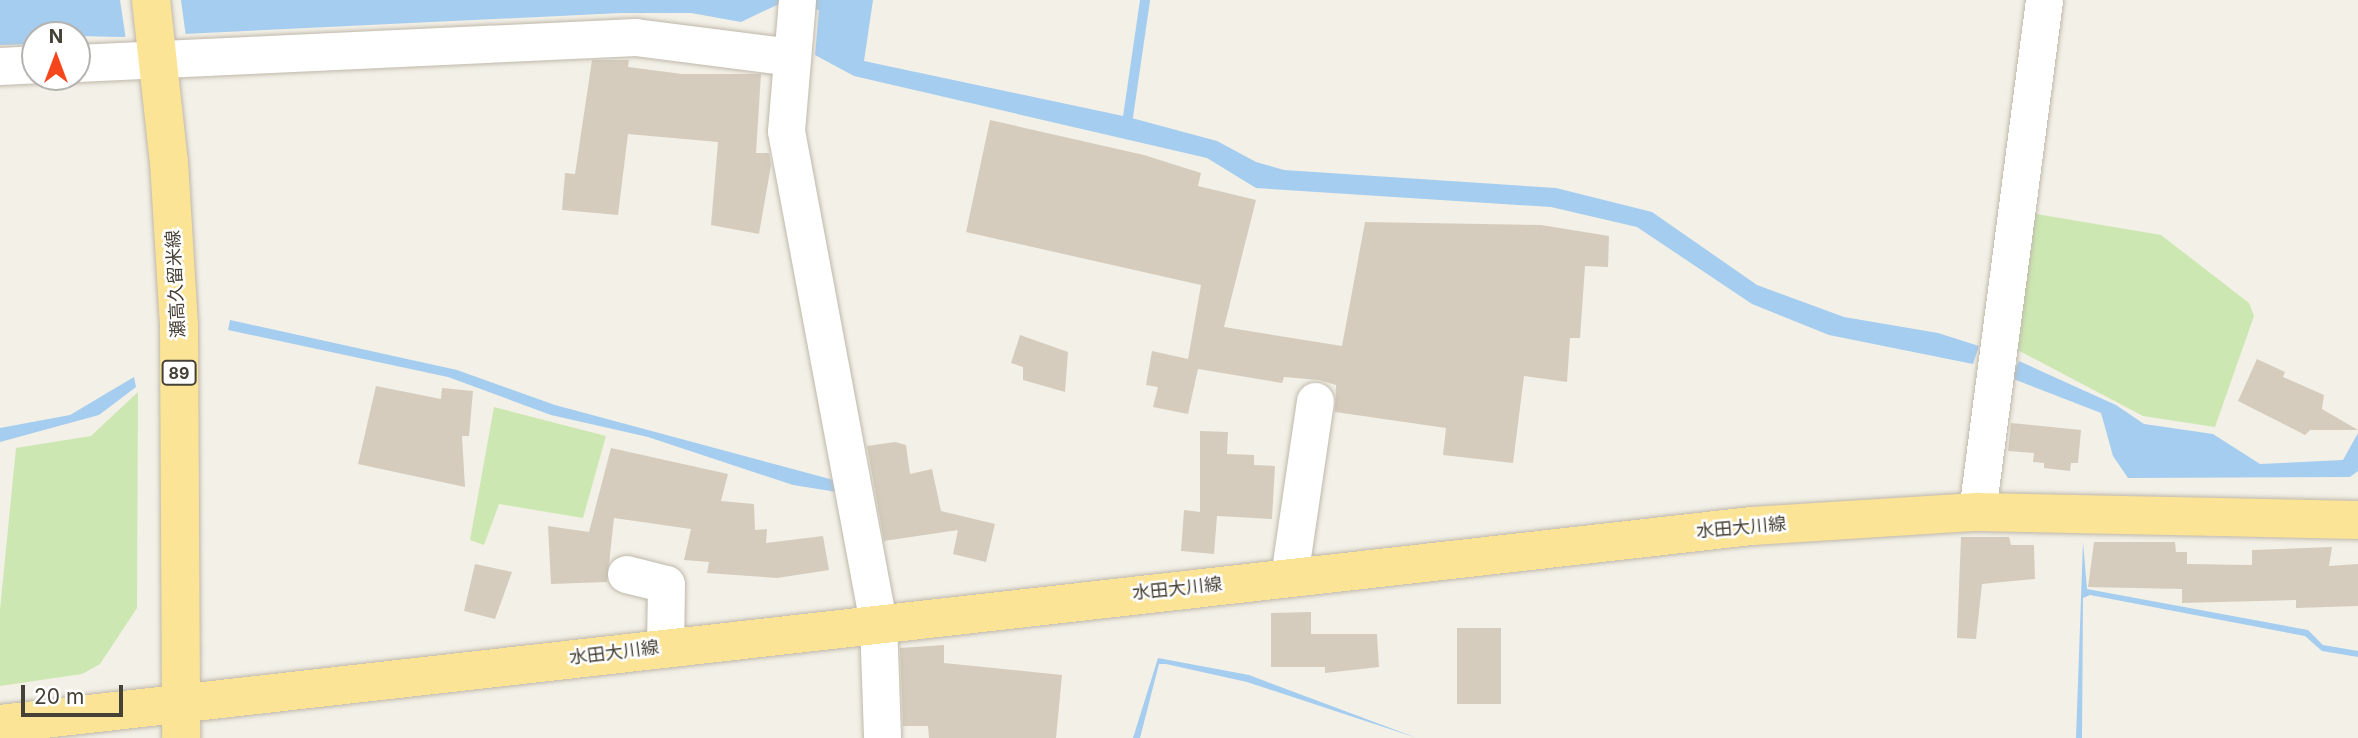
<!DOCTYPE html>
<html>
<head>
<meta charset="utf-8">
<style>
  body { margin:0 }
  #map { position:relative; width:2358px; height:738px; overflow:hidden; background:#f3f0e7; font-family:Inter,"Noto Sans JP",sans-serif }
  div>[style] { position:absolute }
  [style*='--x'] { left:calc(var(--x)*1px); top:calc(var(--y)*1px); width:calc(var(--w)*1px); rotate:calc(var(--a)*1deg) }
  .green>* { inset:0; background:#cce7b1 }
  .water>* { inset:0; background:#a5cdef }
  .pier>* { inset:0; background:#f3f0e7 }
  .stream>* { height:10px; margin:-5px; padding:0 5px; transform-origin:5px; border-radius:5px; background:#a5cdef }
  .building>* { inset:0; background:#d5ccbd; transform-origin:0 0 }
  .roads { filter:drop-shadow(0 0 2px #bfb8aa) drop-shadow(0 0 2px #bfb8aa) }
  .minor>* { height:37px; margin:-18.5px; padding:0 18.5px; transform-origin:18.5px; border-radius:18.5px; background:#fff }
  .major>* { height:38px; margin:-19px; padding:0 19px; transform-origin:19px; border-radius:19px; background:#fce497 }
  span { translate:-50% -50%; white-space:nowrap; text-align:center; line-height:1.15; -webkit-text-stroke:5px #fff; paint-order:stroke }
  .shield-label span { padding:2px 5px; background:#fff; border:2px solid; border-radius:5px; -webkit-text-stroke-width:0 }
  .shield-label { font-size:16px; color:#464136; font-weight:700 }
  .street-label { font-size:18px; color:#464136 }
  .north { position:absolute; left:21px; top:21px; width:70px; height:70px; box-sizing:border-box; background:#fff; border:2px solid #b5b3af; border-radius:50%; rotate:0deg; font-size:19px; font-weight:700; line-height:28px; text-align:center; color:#464136 }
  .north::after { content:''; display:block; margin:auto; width:24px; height:32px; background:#f6461c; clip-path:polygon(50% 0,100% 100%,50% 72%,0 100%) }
  .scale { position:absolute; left:21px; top:685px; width:102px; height:32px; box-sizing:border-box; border:4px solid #464136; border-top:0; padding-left:9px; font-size:21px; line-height:24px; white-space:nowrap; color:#464136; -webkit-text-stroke:5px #fff; paint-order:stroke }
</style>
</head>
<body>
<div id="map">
  <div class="green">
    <i style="clip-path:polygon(2030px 213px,2161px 235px,2249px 303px,2254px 316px,2215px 427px,2143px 416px,2010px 346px)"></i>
    <i style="clip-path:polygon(138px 392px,137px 608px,100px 664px,82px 674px,0 686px,0 610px,16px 448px,91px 436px)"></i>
    <i style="clip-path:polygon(494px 407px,606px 436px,583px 518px,499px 504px,484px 545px,470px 540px)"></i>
  </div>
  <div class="water">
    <i style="clip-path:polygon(0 0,873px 0,864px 61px,1128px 117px,1217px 141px,1256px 162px,1284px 170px,1556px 188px,1652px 212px,1757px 285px,1844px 317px,1938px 333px,1979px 346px,1973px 364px,1829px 335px,1752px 304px,1637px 227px,1551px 207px,1256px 188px,1207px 158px,854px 76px,815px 55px,819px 10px,779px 4px,741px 22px,691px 13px,621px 13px,121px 37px,35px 35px,35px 44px,0 45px)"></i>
    <i style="clip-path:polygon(230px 320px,457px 370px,555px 405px,841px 482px,837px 492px,793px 485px,648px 437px,551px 415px,448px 377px,228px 330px)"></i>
    <i style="clip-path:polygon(2019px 361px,2116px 405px,2144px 424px,2213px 434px,2260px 464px,2343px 460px,2358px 433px,2358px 471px,2350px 477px,2128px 478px,2113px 456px,2101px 413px,2011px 378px)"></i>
    <i style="clip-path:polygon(134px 377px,136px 387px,99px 415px,0 442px,0 428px,70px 415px)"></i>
    <i style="clip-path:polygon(2083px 542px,2087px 589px,2308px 630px,2323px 645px,2358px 651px,2358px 657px,2322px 651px,2305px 636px,2090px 595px,2083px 598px,2082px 738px,2076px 738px)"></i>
    <i style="clip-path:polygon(1158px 658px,1249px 675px,1417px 738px,1247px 682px,1166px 664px,1159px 664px,1140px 738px,1133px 738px)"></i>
  </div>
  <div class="pier">
    <i style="clip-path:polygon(120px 0,181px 0,186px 37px,126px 40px)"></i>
  </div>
  <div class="stream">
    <i style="--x:1128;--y:117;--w:118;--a:-81.7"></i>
  </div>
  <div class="building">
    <i style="clip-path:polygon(592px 60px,629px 60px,628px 67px,682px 74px,761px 74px,756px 153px,769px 153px,771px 165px,759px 234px,711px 225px,718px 142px,628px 134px,618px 215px,562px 210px,565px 173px,575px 174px)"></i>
    <i style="clip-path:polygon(990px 120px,1144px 155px,1201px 173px,1198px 186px,1256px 200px,1224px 327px,1342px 346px,1365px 222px,1541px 225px,1609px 236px,1608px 267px,1585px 266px,1580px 338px,1570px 338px,1567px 382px,1524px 376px,1513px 463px,1443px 455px,1446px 428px,1335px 412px,1336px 385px,1319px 380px,1284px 377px,1282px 383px,1198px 369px,1188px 414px,1153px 407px,1158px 387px,1146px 385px,1152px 351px,1188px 359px,1201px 285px,966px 232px)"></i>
    <i style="clip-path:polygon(1020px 335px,1068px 352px,1065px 392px,1023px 380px,1023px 367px,1011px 363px)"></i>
    <i style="clip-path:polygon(2257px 359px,2285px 372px,2283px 377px,2324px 395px,2322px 409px,2358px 430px,2310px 430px,2305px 435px,2238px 401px)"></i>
    <i style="clip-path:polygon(376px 386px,441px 399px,442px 388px,473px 391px,469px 436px,462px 436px,465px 487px,358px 464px)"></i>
    <i style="clip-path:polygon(2011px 423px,2081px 430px,2078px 463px,2071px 463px,2070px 471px,2044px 468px,2044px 463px,2033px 462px,2034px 453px,2008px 451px)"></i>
    <i style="clip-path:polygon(1200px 431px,1228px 432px,1227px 454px,1254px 455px,1254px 465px,1275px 466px,1272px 519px,1217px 516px,1214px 554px,1181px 551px,1184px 510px,1200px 512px)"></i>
    <i style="clip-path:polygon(895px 442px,906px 445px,910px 474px,932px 469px,941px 511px,995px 524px,986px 562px,953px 554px,958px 530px,884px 541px,867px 446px)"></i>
    <i style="clip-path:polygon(611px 448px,728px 474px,721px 501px,754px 504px,755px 530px,767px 529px,766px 543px,823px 536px,829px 570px,777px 578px,707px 573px,709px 562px,684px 560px,691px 529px,614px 518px,607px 582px,551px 584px,548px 526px,589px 532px)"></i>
    <i style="clip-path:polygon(1961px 537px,2009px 537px,2011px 545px,2034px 545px,2035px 579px,1982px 584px,1976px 639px,1957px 638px)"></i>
    <i style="clip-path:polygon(2094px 542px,2175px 542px,2176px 552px,2187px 552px,2187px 564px,2252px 565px,2252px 550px,2332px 547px,2329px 566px,2358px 564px,2358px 606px,2296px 608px,2296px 600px,2182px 603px,2182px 589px,2088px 587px)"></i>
    <i style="clip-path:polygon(475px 564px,512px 572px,495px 619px,464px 611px)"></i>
    <i style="clip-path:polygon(1311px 612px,1311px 634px,1377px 634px,1379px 667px,1325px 673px,1325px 667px,1271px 667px,1271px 613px)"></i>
    <i style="left:1457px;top:628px;width:44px;height:76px"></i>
    <i style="clip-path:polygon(944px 645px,944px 663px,1062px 675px,1056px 738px,929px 738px,928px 726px,903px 726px,900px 648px)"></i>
  </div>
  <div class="roads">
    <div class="minor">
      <i style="--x:797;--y:0;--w:131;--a:94.8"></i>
      <i style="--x:786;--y:131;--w:499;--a:79.4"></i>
      <i style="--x:878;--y:621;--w:117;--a:88"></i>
      <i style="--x:77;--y:63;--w:559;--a:-2.67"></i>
      <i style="--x:635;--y:37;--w:157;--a:7.3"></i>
      <i style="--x:0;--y:66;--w:35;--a:-3"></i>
      <i style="--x:1977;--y:512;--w:516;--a:-82.54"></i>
      <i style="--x:626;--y:574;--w:41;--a:14"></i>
      <i style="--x:666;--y:584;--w:63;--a:90.9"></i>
      <i style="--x:1289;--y:577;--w:178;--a:-81.6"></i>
    </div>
    <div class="major">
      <i style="--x:151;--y:0;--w:163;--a:83.7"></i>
      <i style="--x:169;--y:162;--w:165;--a:86.5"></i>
      <i style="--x:179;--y:327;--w:411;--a:89.7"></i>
      <i style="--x:0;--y:724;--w:1763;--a:-6.45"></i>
      <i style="--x:1752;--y:526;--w:225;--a:-3.6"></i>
      <i style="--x:1977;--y:512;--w:381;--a:1.2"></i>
    </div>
  </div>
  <div class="shield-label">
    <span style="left:179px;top:373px">89</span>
  </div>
  <div class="street-label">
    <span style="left:176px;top:284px;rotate:-93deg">瀬高久留米線</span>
    <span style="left:1741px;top:528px;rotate:-5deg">水田大川線</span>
    <span style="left:1177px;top:589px;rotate:-6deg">水田大川線</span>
    <span style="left:614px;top:653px;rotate:-7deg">水田大川線</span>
  </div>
  <div class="north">N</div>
  <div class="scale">20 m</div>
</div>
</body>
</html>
